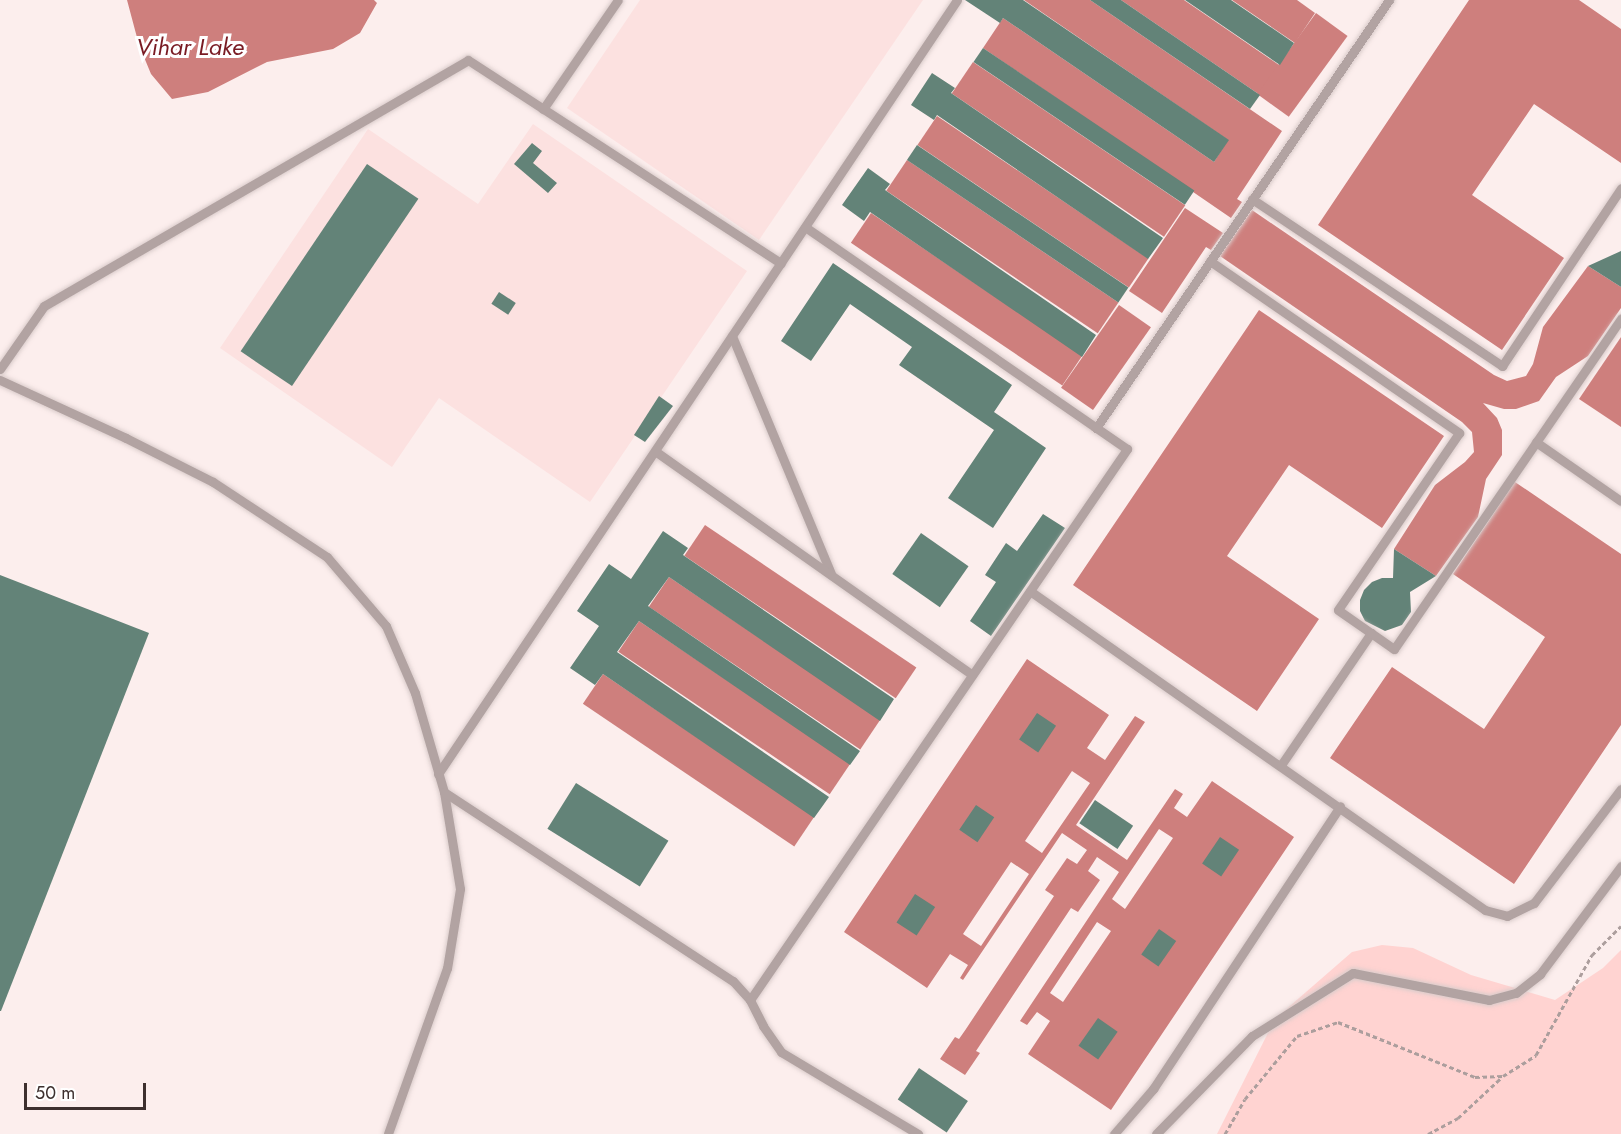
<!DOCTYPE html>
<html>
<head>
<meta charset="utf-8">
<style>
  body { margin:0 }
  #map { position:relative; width:1621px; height:1134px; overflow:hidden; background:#fceeed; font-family:Jost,sans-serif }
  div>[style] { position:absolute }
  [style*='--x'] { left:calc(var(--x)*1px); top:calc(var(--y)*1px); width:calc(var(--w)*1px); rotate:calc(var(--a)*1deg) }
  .built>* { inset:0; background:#fce1e0 }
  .green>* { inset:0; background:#ffd3d1 }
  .water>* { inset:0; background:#ce7f7d; transform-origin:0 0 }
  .building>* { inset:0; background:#638378; transform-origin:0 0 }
  .path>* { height:3px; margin-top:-1.5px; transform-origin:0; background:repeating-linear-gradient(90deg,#ac9e9d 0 4.5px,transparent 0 7.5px) }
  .roads { filter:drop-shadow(0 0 2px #dacccb) drop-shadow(0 0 2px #dacccb) }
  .service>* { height:9px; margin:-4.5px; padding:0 4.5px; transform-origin:4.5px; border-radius:4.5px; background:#b2a3a2 }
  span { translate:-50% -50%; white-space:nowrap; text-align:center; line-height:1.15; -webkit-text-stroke:6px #fff; paint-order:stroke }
  .water-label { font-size:24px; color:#791b23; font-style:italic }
  .scale { position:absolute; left:24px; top:1083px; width:122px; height:27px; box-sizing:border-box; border:3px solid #3d2f2e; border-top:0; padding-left:8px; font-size:18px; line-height:21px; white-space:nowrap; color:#3d2f2e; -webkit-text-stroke:4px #fff; paint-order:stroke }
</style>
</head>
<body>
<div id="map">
  <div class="built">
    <i style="clip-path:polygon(640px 0,923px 0,759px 240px,567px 108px)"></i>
    <i style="clip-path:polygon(533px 124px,747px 271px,590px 502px,439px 398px,392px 467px,220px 348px,368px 129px,478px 204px)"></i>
  </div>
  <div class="green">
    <i style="clip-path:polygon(1382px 945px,1413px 948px,1471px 975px,1555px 1000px,1603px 968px,1621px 950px,1621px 1134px,1217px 1134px,1275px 1019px,1352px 952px)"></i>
  </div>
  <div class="water">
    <i style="clip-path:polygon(127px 0,374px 0,377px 3px,360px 33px,333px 49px,267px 62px,208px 92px,172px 99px,151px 74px,139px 45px)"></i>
    <i style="clip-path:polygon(1024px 0,1090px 0,1282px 131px,1237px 199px,1242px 202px,1231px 218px,983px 48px,1003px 18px,1214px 162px,1228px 140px)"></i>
    <i style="clip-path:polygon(1121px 0,1184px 0,1279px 65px,1260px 95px)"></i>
    <i style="clip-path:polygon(1232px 0,1297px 0,1315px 13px,1295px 43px)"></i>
    <i style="clip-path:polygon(1469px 0,1579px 0,1621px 29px,1621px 163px,1534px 104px,1472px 195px,1564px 258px,1502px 350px,1318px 225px)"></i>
    <i style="left:1316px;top:13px;width:39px;height:100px;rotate:36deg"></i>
    <i style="left:973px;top:62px;width:256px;height:38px;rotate:34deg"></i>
    <i style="left:937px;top:116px;width:255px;height:35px;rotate:34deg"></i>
    <i style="left:907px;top:160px;width:255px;height:37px;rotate:34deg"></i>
    <i style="clip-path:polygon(1185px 208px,1223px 233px,1211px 250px,1206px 247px,1162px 313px,1129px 291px)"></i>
    <i style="clip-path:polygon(1252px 210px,1494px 375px,1507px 381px,1526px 376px,1533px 364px,1543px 327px,1588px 266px,1621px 287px,1621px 308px,1588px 356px,1556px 377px,1539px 401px,1516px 409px,1504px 409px,1483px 403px,1497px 418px,1502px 430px,1502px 455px,1486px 479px,1478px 517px,1436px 576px,1394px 549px,1435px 485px,1465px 462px,1474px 452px,1472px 432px,1462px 422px,1220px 256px)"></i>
    <i style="left:871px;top:213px;width:255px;height:36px;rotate:34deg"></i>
    <i style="left:1119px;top:305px;width:39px;height:101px;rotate:35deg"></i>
    <i style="clip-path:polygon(1259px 310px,1444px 436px,1382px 528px,1289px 465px,1227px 556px,1319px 619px,1257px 711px,1073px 585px)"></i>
    <i style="clip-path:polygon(1621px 337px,1621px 427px,1579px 399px)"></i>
    <i style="clip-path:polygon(1515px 482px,1621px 554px,1621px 725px,1514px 884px,1330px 758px,1392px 667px,1484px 729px,1545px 637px,1453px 574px)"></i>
    <i style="left:705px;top:525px;width:255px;height:37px;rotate:34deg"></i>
    <i style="left:669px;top:577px;width:255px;height:36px;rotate:34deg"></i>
    <i style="left:639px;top:621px;width:255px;height:37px;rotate:34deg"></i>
    <i style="clip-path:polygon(evenodd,1027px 659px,1109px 715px,1087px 748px,1105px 760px,1135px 716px,1145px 722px,1076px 825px,1127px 860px,1175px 789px,1183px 794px,1174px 808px,1187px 817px,1212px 781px,1294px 837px,1111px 1110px,1028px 1054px,1050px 1021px,1037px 1012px,1027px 1025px,1020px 1021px,1119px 872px,1097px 857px,1088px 871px,1100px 880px,1078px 912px,1071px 908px,976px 1051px,980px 1053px,965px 1075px,940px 1059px,955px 1037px,959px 1039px,966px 1029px,1054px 896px,1045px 890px,1067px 858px,1077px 864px,1087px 850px,1062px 833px,963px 980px,960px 978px,968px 965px,950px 954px,927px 988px,844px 932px,1027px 659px,1072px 771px,1090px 783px,1042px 853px,1025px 841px,1072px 771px,1027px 659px,1159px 829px,1173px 838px,1125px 909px,1112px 899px,1159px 829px,1027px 659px,1011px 862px,1029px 874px,981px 946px,963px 934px,1011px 862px,1027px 659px,1097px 922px,1111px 931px,1063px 1002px,1050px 993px,1097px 922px)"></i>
    <i style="left:603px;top:674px;width:255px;height:36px;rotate:34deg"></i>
  </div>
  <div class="building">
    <i style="clip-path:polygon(965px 0,1023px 0,1229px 140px,1214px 162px,1003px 18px,1000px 23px)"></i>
    <i style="clip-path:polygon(1090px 0,1121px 0,1260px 95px,1250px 109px)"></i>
    <i style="clip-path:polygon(1185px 0,1231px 0,1294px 43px,1280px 65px)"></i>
    <i style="left:983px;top:48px;width:255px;height:17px;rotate:34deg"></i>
    <i style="clip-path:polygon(932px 73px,955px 88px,951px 93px,1163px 238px,1148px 259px,937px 115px,934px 120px,911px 105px)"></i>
    <i style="clip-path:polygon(532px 143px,542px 151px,533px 163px,557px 183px,548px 193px,514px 164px)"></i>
    <i style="left:917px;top:145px;width:255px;height:18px;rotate:34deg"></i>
    <i style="left:367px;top:164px;width:62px;height:226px;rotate:34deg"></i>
    <i style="clip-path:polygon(868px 168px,890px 184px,885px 190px,1096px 335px,1082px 357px,870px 212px,864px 221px,842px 205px)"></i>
    <i style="clip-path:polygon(1621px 251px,1621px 287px,1588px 266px)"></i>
    <i style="clip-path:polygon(833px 263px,1012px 385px,994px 412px,1046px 448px,993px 528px,948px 498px,994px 430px,899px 365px,912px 347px,850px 304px,811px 361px,781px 341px)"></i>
    <i style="left:499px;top:292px;width:20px;height:14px;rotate:33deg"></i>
    <i style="clip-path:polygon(659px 396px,673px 406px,645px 442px,634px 435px)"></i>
    <i style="clip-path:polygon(1043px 514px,1065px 528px,991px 636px,970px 621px,996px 582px,985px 575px,1006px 543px,1017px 551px)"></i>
    <i style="clip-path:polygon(663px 531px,688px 548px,683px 555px,894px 699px,880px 721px,669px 577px,648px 606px,860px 751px,850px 765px,639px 621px,617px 652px,829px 797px,814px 818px,603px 674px,595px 685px,570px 668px,599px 626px,577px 611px,609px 564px,631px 579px)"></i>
    <i style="left:921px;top:533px;width:58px;height:50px;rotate:35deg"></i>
    <i style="clip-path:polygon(1394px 549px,1436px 576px,1410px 592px,1411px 612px,1402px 625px,1385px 631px,1365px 621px,1360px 611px,1360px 600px,1364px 590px,1372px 582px,1382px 578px,1393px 578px)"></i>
    <i style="clip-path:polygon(0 575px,149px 633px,1px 1011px,0 1011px)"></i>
    <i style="left:1037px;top:713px;width:23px;height:32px;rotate:34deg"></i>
    <i style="left:576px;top:783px;width:109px;height:54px;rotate:32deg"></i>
    <i style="left:1095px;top:800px;width:46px;height:28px;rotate:34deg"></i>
    <i style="left:976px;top:805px;width:22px;height:30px;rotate:34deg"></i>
    <i style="left:1220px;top:837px;width:23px;height:32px;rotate:34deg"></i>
    <i style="left:915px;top:894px;width:24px;height:34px;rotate:33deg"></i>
    <i style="left:1159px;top:929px;width:21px;height:31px;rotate:35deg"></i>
    <i style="left:1098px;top:1018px;width:24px;height:34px;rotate:35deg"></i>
    <i style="left:919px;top:1068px;width:59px;height:38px;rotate:34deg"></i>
  </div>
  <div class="path">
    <i style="--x:1225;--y:1134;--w:40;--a:-60.3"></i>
    <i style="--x:1245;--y:1099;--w:82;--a:-50.5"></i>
    <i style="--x:1297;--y:1036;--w:43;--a:-18.9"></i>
    <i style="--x:1338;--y:1022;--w:148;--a:21.9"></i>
    <i style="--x:1475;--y:1077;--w:28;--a:-2"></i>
    <i style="--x:1503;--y:1076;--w:39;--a:-32"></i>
    <i style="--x:1536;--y:1055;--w:115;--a:-60.8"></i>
    <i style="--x:1592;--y:955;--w:41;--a:-45"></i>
    <i style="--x:1428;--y:1134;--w:34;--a:-28"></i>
    <i style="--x:1458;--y:1118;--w:60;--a:-43"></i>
  </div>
  <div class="roads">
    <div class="service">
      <i style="--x:543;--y:109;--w:132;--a:-55.5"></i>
      <i style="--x:1252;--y:199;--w:301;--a:33.7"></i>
      <i style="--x:1502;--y:366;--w:214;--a:-56.2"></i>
      <i style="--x:1210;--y:261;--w:303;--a:34.6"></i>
      <i style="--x:1459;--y:433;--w:214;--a:124.4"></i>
      <i style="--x:1338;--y:610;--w:40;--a:34.9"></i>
      <i style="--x:732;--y:336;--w:258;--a:67.4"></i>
      <i style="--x:0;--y:369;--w:77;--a:-55.1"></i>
      <i style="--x:44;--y:306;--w:490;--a:-30.1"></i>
      <i style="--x:468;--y:60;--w:373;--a:33"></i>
      <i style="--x:0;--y:380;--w:139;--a:24.7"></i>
      <i style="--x:126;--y:438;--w:97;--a:26.8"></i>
      <i style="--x:213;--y:482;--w:136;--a:33.3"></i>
      <i style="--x:327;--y:557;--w:91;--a:49.5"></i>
      <i style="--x:386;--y:626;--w:73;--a:66.6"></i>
      <i style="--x:415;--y:693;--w:103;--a:73.7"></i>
      <i style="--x:444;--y:792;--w:98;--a:80.6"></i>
      <i style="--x:460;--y:889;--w:80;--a:99.3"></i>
      <i style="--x:447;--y:968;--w:176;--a:109.6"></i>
      <i style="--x:1096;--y:428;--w:519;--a:-55.61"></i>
      <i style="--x:1536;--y:442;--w:103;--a:34.8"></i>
      <i style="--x:655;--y:451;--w:388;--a:35.2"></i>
      <i style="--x:1030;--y:591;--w:556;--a:35.03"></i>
      <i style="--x:1485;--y:910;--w:23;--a:15"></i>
      <i style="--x:1507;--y:916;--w:30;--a:-26"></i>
      <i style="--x:1534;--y:903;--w:143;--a:-52.7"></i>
      <i style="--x:1281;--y:765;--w:160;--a:-55.7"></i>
      <i style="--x:1371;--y:633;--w:28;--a:35"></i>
      <i style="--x:1394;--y:649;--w:401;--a:-55.5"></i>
      <i style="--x:438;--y:774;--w:932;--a:-56.16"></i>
      <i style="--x:444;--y:792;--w:345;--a:33.2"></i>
      <i style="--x:733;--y:981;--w:25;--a:48"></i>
      <i style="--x:750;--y:1000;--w:29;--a:63"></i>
      <i style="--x:763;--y:1026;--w:32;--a:55"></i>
      <i style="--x:781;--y:1052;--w:160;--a:30.9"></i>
      <i style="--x:750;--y:1000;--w:668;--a:-55.62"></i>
      <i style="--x:1127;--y:449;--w:391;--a:-145.4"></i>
      <i style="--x:1114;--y:1134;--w:60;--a:-49.1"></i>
      <i style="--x:1153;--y:1089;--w:339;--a:-56.5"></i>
      <i style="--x:1156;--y:1134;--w:137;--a:-45.6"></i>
      <i style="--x:1252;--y:1036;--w:119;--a:-32"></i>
      <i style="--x:1353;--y:973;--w:139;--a:11.2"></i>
      <i style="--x:1489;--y:1000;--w:28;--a:-15"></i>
      <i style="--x:1516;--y:993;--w:31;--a:-38"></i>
      <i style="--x:1540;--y:974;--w:135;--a:-53.1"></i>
    </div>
  </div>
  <div class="water-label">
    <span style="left:190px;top:47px">Vihar Lake</span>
  </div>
  <div class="scale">50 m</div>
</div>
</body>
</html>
